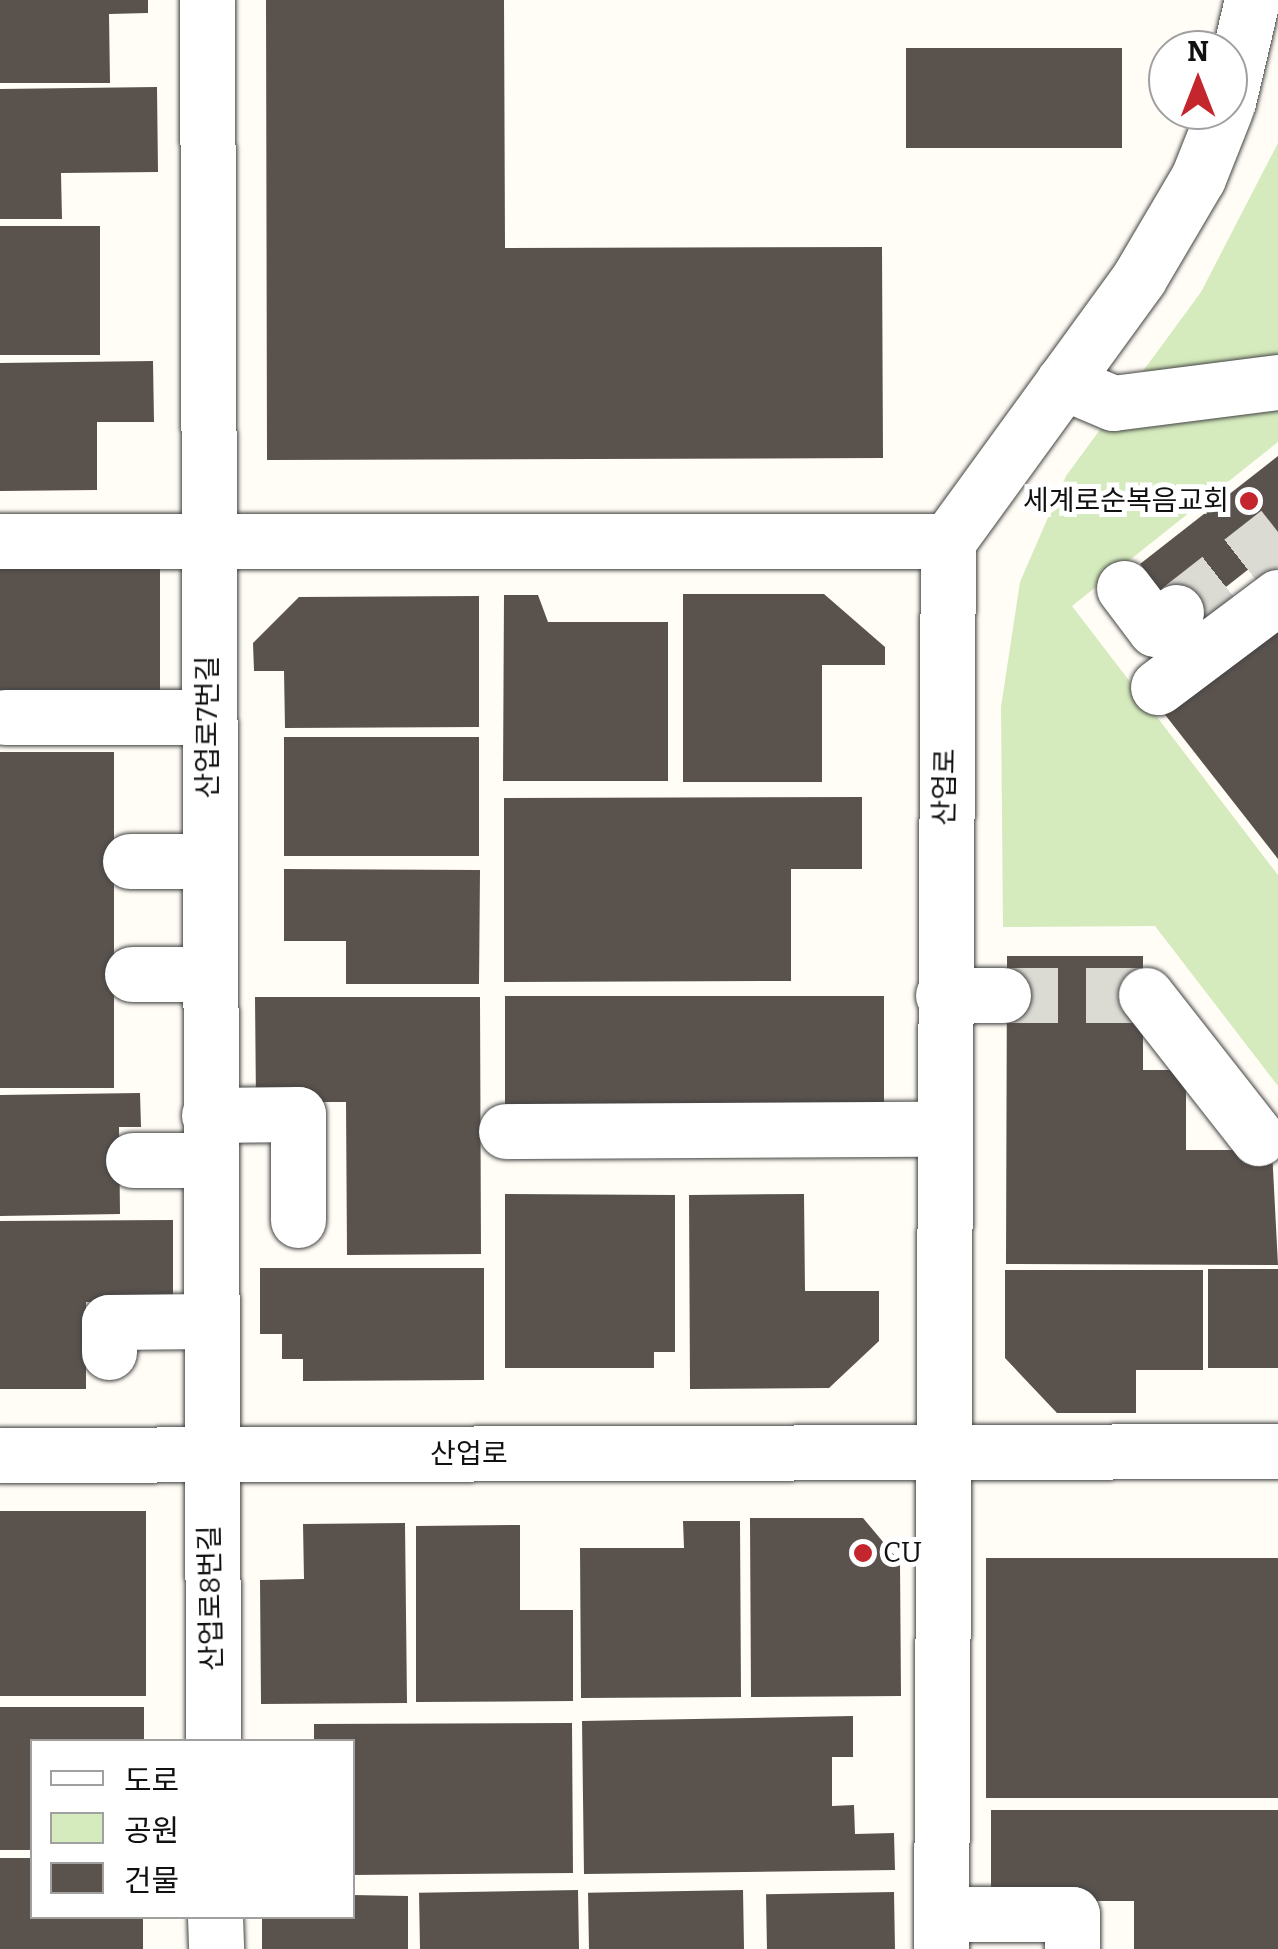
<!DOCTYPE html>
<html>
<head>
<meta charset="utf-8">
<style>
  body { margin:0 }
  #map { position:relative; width:1278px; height:1949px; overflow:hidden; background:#fffdf5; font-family:Bitter,"Noto Sans KR",serif }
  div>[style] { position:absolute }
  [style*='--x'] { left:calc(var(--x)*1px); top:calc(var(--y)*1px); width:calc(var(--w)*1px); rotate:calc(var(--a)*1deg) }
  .green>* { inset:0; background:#d5ebbd }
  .building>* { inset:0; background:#5a524d; transform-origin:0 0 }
  .minor-tunnel>* { height:55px; margin-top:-27.5px; transform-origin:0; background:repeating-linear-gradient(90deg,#dbdad3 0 55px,transparent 0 83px) }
  .roads { filter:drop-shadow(0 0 2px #444) drop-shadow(0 0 2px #444) }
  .minor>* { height:55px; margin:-27.5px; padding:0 27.5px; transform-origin:27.5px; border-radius:27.5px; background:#fff }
  .dots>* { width:28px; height:28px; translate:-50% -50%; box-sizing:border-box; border:5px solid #fff; border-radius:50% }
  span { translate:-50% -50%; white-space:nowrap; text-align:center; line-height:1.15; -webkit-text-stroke:10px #fff; paint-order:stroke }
  .poi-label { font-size:28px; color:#111 }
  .right { translate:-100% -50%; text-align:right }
  .left { translate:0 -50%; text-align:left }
  .street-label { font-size:28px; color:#111 }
  .legend { position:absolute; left:30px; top:1739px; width:325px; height:180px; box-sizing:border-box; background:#fff; border:2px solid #a0a0a0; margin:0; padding:12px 18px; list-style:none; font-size:30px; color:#111 }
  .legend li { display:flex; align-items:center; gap:20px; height:50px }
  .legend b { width:50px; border:2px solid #a0a0a0 }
  .north { position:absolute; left:1148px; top:30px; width:100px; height:100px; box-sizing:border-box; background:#fff; border:2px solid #a0a0a0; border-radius:50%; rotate:0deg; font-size:28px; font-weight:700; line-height:40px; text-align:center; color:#111 }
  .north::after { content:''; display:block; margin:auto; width:35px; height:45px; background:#c4262e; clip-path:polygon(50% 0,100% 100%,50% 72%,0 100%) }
</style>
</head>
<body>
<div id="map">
  <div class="green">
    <i style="clip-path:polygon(1278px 143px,1278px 442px,1072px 606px,1278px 875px,1278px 1086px,1155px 926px,1003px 927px,1001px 707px,1020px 582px,1066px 476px,1201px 292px)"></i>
  </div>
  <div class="building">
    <i style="clip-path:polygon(0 0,148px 0,148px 13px,109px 14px,110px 83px,0 83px)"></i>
    <i style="clip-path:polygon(266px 0,504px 0,505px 248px,882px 247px,883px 458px,267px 460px)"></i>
    <i style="left:906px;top:48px;width:216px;height:100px"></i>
    <i style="clip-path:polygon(157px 87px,158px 172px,61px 173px,62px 219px,0 219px,0 89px)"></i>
    <i style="left:0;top:226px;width:100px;height:129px"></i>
    <i style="clip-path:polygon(153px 361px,154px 422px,97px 422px,97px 490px,0 491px,0 363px)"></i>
    <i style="clip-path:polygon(1278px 456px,1278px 546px,1184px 620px,1140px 564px)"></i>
    <i style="left:0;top:569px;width:160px;height:141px"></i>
    <i style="clip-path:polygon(683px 594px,824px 594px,885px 647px,885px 665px,822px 665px,822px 782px,683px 782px)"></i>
    <i style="clip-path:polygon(504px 595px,538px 595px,548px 622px,668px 622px,668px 781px,503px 781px)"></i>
    <i style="clip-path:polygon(479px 596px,479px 727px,285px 728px,284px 671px,254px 671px,253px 643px,299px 597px)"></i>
    <i style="clip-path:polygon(1278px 624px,1278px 859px,1159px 707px)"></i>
    <i style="left:479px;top:737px;width:119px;height:195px;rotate:90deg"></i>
    <i style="left:0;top:752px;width:114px;height:336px"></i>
    <i style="clip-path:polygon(862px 797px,862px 869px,791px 869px,791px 981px,504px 982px,504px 798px)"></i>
    <i style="clip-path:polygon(284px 869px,480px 870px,479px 984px,346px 984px,346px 941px,284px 941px)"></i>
    <i style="clip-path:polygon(1007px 956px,1143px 956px,1143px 1070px,1186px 1070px,1186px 1150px,1272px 1150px,1278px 1265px,1006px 1264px)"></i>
    <i style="left:505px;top:996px;width:379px;height:113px"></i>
    <i style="clip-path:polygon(255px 997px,480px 997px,481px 1254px,347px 1255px,346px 1102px,256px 1102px)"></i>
    <i style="clip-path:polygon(140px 1093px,141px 1127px,119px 1127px,120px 1214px,0 1216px,0 1095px)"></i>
    <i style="clip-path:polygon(505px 1194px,675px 1195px,675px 1352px,654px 1352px,654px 1368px,505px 1368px)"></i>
    <i style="clip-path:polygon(804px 1194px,805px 1291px,879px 1291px,879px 1341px,829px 1388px,690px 1389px,689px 1195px)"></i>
    <i style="clip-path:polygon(173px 1220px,173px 1302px,86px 1302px,86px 1389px,0 1389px,0 1221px)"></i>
    <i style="clip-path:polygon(260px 1268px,484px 1268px,484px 1380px,303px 1381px,303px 1359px,282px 1359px,282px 1334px,260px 1334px)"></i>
    <i style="left:1208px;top:1269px;width:70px;height:99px"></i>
    <i style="clip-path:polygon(1005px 1270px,1203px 1270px,1203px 1370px,1136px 1370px,1136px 1413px,1057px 1413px,1005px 1358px)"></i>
    <i style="left:0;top:1511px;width:146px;height:185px"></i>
    <i style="clip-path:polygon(750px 1518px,863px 1518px,900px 1562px,901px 1696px,751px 1697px)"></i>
    <i style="clip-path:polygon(683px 1521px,740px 1521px,741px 1697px,581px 1698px,580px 1548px,684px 1548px)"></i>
    <i style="clip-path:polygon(405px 1523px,407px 1703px,261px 1704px,260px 1580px,304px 1579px,303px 1524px)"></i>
    <i style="clip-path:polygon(520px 1525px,520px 1610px,573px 1610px,573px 1701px,416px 1702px,416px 1526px)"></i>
    <i style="left:986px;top:1558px;width:292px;height:240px"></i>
    <i style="clip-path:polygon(0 1707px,144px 1707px,144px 1742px,32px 1742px,32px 1850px,0 1850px)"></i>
    <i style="clip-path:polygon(853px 1716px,853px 1757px,832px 1757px,832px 1806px,854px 1805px,855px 1834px,894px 1833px,895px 1870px,584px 1874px,582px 1721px)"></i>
    <i style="clip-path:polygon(572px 1723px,573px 1873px,352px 1875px,352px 1742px,314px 1742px,314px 1724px)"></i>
    <i style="clip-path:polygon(991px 1810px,1278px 1810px,1278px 1949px,1134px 1949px,1134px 1901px,991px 1901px)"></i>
    <i style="clip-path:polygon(0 1858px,32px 1858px,32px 1916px,143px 1916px,143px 1949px,0 1949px)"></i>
    <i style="left:578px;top:1890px;width:59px;height:159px;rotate:89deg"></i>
    <i style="left:743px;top:1890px;width:59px;height:155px;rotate:89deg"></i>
    <i style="left:894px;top:1892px;width:57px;height:128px;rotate:89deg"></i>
    <i style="clip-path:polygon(352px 1895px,408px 1896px,408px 1949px,262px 1949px,262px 1916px,352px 1916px)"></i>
  </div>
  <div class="minor-tunnel">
    <i style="--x:1176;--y:612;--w:130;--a:-38.1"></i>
    <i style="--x:1003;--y:995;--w:143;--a:0"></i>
  </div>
  <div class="roads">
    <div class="minor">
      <i style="--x:207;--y:0;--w:1742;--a:89.8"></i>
      <i style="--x:1228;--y:102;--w:105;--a:-76.8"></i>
      <i style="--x:1063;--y:382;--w:54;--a:22.8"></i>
      <i style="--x:1113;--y:403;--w:166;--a:-7.3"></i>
      <i style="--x:0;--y:541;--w:948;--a:0"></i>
      <i style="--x:1124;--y:588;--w:51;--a:52.9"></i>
      <i style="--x:1155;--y:629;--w:27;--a:-39"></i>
      <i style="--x:1158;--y:687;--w:150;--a:-36.9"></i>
      <i style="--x:5;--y:717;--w:203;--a:0"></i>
      <i style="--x:130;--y:861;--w:78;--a:0"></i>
      <i style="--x:132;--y:974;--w:77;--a:0"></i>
      <i style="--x:943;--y:995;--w:60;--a:0"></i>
      <i style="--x:1146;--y:995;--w:182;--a:51.9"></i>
      <i style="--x:209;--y:1115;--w:89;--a:-0.6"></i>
      <i style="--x:298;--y:1114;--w:106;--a:90"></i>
      <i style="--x:506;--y:1131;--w:435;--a:-0.3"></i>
      <i style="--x:133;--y:1160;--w:76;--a:0"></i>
      <i style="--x:109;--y:1352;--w:30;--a:-90"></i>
      <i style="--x:109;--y:1322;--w:100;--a:-0.6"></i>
      <i style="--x:0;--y:1455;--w:1278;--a:-0.18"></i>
      <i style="--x:941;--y:1914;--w:131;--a:0"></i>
      <i style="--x:1072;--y:1914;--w:35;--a:90"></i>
      <i style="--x:215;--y:1916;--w:33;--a:88"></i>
      <i style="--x:941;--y:1949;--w:1408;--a:-89.72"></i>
      <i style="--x:948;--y:541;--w:325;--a:-54"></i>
      <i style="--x:1139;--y:278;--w:116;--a:-59.5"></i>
      <i style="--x:1198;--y:178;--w:73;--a:-68.3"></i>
    </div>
  </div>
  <div class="dots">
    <i style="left:1249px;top:501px;background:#c4262e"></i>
    <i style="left:863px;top:1553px;background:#c4262e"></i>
  </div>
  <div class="poi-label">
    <span class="right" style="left:1229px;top:501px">세계로순복음교회</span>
    <span class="left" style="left:883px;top:1553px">CU</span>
  </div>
  <div class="street-label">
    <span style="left:208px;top:727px;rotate:-90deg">산업로7번길</span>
    <span style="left:945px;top:787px;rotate:-89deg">산업로</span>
    <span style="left:469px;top:1454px">산업로</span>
    <span style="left:211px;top:1598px;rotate:-91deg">산업로8번길</span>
  </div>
  <ul class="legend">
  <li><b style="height:12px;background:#fff"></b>도로</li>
  <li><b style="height:28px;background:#d5ebbd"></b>공원</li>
  <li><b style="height:28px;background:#5a524d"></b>건물</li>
  </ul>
  <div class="north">N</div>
</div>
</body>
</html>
